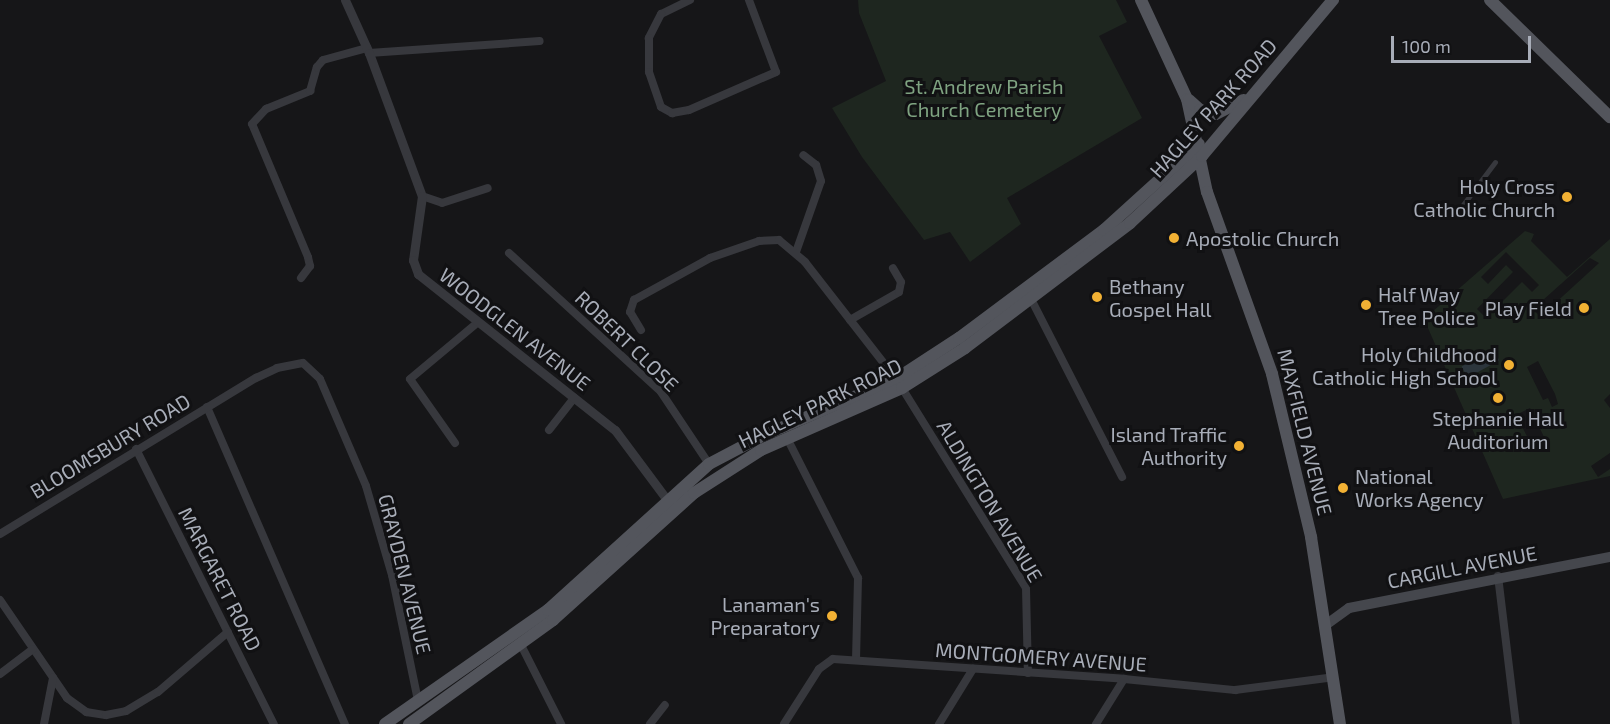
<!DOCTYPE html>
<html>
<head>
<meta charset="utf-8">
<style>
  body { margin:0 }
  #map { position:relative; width:1610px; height:724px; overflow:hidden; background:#161618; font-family:"Exo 2",sans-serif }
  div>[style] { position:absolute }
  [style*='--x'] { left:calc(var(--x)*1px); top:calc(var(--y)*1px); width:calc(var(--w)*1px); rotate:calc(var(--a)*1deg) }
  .green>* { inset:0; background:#1e261f }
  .water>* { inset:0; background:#2c353c; transform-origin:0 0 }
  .pedestrian>* { height:5px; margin:-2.5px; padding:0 2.5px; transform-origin:2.5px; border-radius:2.5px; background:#37383d }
  .minor>* { height:8px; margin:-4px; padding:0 4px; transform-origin:4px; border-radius:4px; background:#37383d }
  .tertiary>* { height:9px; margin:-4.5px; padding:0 4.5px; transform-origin:4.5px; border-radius:4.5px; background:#37383d }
  .secondary>* { height:10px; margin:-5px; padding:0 5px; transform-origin:5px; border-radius:5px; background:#45474d }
  .primary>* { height:12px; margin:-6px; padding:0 6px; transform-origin:6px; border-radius:6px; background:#53555c }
  .dots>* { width:16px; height:16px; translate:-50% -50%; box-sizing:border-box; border:3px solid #111113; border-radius:50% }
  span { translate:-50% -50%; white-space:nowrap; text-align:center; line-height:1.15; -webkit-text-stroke:6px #111113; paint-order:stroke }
  .park-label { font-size:20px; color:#7fa381 }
  .street-label { font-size:20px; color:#a8adb8 }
  .poi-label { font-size:20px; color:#a8adb8 }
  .right { translate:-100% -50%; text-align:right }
  .left { translate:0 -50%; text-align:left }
  .scale { position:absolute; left:1391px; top:36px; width:140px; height:27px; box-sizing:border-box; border:3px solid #a8adb8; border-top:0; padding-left:8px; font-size:18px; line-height:21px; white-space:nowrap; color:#a8adb8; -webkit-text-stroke:4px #111113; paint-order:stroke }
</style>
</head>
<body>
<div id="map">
  <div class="green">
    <i style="clip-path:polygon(858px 0,1116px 0,1127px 22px,1099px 36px,1142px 118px,1007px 198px,1021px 224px,970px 262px,950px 232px,924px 240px,862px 157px,832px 108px,886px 81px,859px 13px)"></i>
    <i style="clip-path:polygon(evenodd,1525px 231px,1534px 234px,1531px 241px,1567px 277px,1610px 239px,1610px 394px,1604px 400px,1610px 408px,1610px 453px,1591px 466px,1598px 477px,1610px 469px,1610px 476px,1503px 499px,1424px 319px,1525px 231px,1506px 252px,1539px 285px,1532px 292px,1522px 282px,1486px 318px,1477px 309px,1513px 272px,1506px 265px,1488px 284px,1481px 277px,1506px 252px,1525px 231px,1590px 258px,1599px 263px,1540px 317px,1533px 309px,1590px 258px,1525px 231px,1538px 361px,1555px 394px,1558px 404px,1552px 407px,1548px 398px,1543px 400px,1527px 367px,1538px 361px,1525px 231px,1530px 408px,1544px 437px,1531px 444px,1516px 415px,1530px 408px)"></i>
  </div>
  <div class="water">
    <i style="left:1493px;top:349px;width:13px;height:36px;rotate:61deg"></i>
  </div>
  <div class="pedestrian">
    <i style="--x:1459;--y:210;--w:60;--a:-53.1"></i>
  </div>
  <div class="minor">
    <i style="--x:690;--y:0;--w:32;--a:154"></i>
    <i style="--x:661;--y:14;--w:27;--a:117"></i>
    <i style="--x:649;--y:38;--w:34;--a:90"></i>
    <i style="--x:649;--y:72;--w:37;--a:71"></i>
    <i style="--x:661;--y:107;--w:13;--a:29"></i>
    <i style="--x:672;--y:113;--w:17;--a:-10"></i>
    <i style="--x:689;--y:110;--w:95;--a:-23.6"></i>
    <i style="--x:776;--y:72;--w:77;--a:-110.6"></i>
    <i style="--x:369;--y:53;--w:171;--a:-4"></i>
    <i style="--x:422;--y:196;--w:21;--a:19"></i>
    <i style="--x:442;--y:203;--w:48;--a:-18.1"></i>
    <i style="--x:796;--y:252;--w:75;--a:-70.6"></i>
    <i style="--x:821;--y:181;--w:17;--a:-107"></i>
    <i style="--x:816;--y:165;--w:16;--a:-142"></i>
    <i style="--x:509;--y:253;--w:206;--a:42.4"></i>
    <i style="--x:661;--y:392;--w:87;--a:56.3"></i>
    <i style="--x:301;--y:278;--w:15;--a:-53"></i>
    <i style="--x:310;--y:266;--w:9;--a:-103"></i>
    <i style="--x:308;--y:257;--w:144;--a:-112.8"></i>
    <i style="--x:252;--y:124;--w:21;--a:-47"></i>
    <i style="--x:266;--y:109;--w:48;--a:-22.2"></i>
    <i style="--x:310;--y:91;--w:25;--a:-74"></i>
    <i style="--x:317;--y:67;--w:9;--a:-49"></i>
    <i style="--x:323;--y:60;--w:46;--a:-15.3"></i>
    <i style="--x:1031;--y:299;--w:200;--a:62.9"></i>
    <i style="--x:850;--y:320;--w:56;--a:-29.7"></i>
    <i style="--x:899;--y:292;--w:10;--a:-79"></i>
    <i style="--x:901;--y:282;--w:16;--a:-120"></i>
    <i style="--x:641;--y:330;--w:21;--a:-121"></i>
    <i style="--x:630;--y:312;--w:13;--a:-72"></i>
    <i style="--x:634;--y:300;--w:87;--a:-28.9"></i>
    <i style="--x:710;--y:258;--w:52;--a:-19.1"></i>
    <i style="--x:759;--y:241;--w:20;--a:-3"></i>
    <i style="--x:779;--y:240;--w:34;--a:40"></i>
    <i style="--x:805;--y:262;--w:148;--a:52.1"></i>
    <i style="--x:902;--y:388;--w:235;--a:58.2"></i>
    <i style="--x:1026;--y:588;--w:85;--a:88.7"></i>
    <i style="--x:207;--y:407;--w:346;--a:66.5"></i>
    <i style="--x:549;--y:430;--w:41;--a:-52"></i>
    <i style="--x:788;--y:440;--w:155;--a:63.1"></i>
    <i style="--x:858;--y:578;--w:81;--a:91.4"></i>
    <i style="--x:455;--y:443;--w:78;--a:-125.1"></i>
    <i style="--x:410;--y:379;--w:87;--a:-39.9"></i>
    <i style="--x:136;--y:449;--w:308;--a:63.4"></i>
    <i style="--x:0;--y:534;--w:300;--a:-31.4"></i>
    <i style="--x:256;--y:378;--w:23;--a:-25"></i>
    <i style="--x:277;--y:368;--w:26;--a:-11"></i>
    <i style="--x:303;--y:363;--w:23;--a:43"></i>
    <i style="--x:320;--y:379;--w:116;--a:66.7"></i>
    <i style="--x:366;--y:486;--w:93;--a:73.7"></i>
    <i style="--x:392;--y:575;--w:128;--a:78.3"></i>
    <i style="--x:1498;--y:576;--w:149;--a:83.1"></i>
    <i style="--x:0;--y:600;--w:119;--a:55.6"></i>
    <i style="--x:67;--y:698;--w:24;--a:36"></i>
    <i style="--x:86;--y:712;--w:20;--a:9"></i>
    <i style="--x:106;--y:715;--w:20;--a:-11"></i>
    <i style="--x:126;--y:711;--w:37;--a:-31"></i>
    <i style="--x:158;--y:692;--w:92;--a:-40.6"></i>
    <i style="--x:521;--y:645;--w:89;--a:63.1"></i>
    <i style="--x:0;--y:674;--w:41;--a:-37.1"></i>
    <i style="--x:44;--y:724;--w:47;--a:-78.9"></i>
    <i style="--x:650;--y:724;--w:24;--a:-52"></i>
    <i style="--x:784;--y:724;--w:65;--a:-57.5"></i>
    <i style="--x:819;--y:669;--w:17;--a:-36"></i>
    <i style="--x:833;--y:659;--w:292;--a:3.9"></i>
    <i style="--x:1124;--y:679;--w:112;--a:5.7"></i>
    <i style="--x:1235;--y:690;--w:93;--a:-7.4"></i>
    <i style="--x:939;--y:724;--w:65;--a:-58.3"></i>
    <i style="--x:1096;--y:724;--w:53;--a:-58.1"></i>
  </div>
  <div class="tertiary">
    <i style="--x:345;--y:0;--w:58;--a:65.6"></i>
    <i style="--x:369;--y:53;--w:153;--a:69.7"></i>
    <i style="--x:422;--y:196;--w:65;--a:98"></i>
    <i style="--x:413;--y:260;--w:15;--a:70"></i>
    <i style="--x:418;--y:274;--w:251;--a:38.4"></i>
    <i style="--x:615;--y:430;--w:94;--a:53.3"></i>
  </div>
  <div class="secondary">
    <i style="--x:1327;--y:624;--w:27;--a:-36"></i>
    <i style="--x:1349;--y:608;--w:266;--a:-11.1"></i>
  </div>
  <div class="primary">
    <i style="--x:1141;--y:0;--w:109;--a:65.1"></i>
    <i style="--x:1187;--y:99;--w:95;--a:77.9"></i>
    <i style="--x:1207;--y:192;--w:193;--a:70.3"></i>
    <i style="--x:1272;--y:374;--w:168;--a:76.5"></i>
    <i style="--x:1311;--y:537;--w:189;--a:81.2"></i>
    <i style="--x:1490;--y:0;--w:168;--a:44.3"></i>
    <i style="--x:1189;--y:100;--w:15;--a:42"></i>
    <i style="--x:1200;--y:110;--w:16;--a:14"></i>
    <i style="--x:1216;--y:114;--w:31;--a:-27"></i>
    <i style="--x:385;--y:724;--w:199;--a:-35"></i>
    <i style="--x:548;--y:610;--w:217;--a:-42.2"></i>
    <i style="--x:709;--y:464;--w:60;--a:-27.8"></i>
    <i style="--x:762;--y:436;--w:146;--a:-23"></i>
    <i style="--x:896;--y:379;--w:75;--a:-33.1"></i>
    <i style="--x:959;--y:338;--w:181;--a:-36.7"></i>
    <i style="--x:1104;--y:230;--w:128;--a:-42.2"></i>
    <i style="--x:409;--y:724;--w:178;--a:-35.8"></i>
    <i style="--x:553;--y:620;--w:190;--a:-42"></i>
    <i style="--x:694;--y:493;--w:80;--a:-32.7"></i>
    <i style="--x:761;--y:450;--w:154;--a:-23.7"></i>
    <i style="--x:902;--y:388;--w:75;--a:-32.4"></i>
    <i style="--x:965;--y:348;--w:207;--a:-37.1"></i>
    <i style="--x:1130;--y:223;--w:98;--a:-42.9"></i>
    <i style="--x:1202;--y:156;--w:204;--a:-50"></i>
  </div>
  <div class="dots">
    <i style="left:1567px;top:197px;background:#f2b134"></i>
    <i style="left:1174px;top:238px;background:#f2b134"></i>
    <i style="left:1097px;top:297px;background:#f2b134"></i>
    <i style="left:1366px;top:305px;background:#f2b134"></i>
    <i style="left:1584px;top:308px;background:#f2b134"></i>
    <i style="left:1509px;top:365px;background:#f2b134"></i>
    <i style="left:1498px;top:398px;background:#f2b134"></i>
    <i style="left:1239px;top:446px;background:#f2b134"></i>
    <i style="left:1343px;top:488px;background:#f2b134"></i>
    <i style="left:832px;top:616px;background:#f2b134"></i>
  </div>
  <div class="park-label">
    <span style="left:984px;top:98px">St. Andrew Parish<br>Church Cemetery</span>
  </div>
  <div class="street-label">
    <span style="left:1213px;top:108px;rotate:-48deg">HAGLEY PARK ROAD</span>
    <span style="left:515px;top:329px;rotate:38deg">WOODGLEN AVENUE</span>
    <span style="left:627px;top:341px;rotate:44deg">ROBERT CLOSE</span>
    <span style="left:820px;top:403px;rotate:-26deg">HAGLEY PARK ROAD</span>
    <span style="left:1305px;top:432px;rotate:76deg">MAXFIELD AVENUE</span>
    <span style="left:110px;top:446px;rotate:-31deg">BLOOMSBURY ROAD</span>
    <span style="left:990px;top:501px;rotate:59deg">ALDINGTON AVENUE</span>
    <span style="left:1462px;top:567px;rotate:-11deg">CARGILL AVENUE</span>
    <span style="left:405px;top:574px;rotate:76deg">GRAYDEN AVENUE</span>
    <span style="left:220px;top:579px;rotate:63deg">MARGARET ROAD</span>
    <span style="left:1041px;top:657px;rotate:4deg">MONTGOMERY AVENUE</span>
  </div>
  <div class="poi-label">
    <span class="right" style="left:1555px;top:198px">Holy Cross<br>Catholic Church</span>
    <span class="left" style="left:1186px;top:238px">Apostolic Church</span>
    <span class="left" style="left:1109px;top:298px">Bethany<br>Gospel Hall</span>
    <span class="left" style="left:1378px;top:306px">Half Way<br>Tree Police</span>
    <span class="right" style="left:1572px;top:308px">Play Field</span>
    <span class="right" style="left:1497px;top:366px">Holy Childhood<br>Catholic High School</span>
    <span style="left:1498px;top:430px">Stephanie Hall<br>Auditorium</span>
    <span class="right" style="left:1227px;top:446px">Island Traffic<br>Authority</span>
    <span class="left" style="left:1355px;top:488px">National<br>Works Agency</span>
    <span class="right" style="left:820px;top:616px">Lanaman's<br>Preparatory</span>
  </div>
  <div class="scale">100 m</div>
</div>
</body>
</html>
